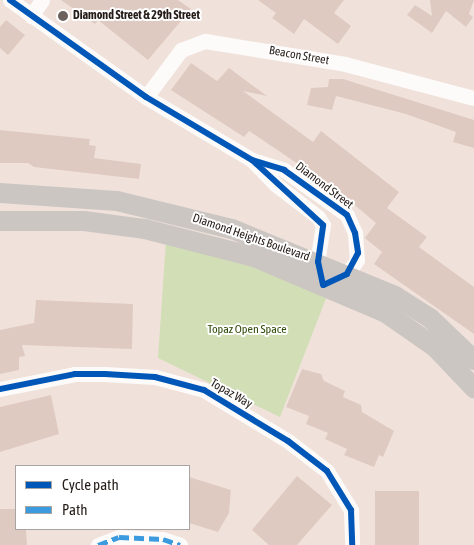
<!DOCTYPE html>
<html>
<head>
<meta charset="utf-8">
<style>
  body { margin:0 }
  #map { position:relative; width:474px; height:545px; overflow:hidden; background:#f0e2db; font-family:"Asap Condensed",sans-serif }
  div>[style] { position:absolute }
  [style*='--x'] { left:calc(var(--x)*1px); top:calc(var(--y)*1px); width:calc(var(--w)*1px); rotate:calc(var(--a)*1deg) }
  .green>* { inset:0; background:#d1deb6 }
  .building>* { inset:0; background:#dfcac1; transform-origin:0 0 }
  .minor>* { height:15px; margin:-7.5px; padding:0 7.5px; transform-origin:7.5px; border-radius:7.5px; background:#fdfbfa }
  .major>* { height:20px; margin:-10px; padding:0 10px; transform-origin:10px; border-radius:10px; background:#ccc6c3 }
  .quiet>* { height:5px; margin-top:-2.5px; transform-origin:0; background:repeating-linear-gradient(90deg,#3c9bdf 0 10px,transparent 0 15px) }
  .cycleway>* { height:6px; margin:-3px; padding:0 3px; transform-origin:3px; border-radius:3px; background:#0057b8 }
  .dots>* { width:14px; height:14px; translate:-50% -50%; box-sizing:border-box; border:2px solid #fff; border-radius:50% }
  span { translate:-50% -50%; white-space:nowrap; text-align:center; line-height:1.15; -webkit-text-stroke:4px #fff; paint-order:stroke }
  .poi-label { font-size:12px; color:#251c18; font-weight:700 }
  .left { translate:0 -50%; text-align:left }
  .street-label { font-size:12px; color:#251c18 }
  .park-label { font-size:12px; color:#314c0c }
  .legend { position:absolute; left:15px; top:465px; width:175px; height:65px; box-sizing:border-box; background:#fff; border:1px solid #a8a4a3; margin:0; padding:6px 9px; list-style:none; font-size:15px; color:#251c18 }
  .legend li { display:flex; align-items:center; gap:10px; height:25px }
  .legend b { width:25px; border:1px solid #a8a4a3 }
</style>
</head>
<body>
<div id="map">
  <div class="green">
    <i style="clip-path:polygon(166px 241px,272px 272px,327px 296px,280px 417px,158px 358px)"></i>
  </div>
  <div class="building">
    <i style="clip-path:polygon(61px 0,178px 0,191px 9px,148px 60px,98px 20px,95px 24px)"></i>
    <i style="clip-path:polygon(258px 0,344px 0,334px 13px,351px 26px,338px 44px,304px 19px,294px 34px,272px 18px,276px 13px)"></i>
    <i style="clip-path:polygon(430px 0,474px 0,469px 14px,473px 17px,466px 27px,446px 11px,432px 33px,407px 15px,415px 5px,432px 16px)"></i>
    <i style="clip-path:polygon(6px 20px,25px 35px,8px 55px,0 48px,0 27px)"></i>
    <i style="clip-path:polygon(191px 63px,217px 81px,229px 68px,267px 96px,243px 91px,313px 142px,321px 131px,399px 192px,387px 208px,427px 237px,419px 247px,474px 287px,474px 334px,374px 264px,382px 252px,365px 238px,376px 223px,338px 191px,249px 131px,244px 137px,171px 90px)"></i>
    <i style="clip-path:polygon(329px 79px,343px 79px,474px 120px,474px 148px,453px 142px,456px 132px,406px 114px,336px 96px,332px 110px,307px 105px,311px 88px,328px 87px)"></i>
    <i style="clip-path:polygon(0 130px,90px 139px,89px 145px,96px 146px,94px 158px,141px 164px,139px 179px,34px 167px,28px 163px,0 163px)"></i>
    <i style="clip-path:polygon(36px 300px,133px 304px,132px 349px,22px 345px,25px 356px,19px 357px,19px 370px,0 374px,0 330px,34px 323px)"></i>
    <i style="clip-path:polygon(302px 369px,321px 374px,324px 381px,345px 391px,343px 397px,361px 405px,362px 412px,394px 431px,383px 457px,379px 455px,374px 467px,344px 455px,347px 449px,325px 439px,328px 433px,306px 424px,309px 416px,286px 407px)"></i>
    <i style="clip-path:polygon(51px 395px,59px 434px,0 452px,0 407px)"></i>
    <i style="clip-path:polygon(297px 476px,332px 505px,297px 545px,269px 545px,252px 530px)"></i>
    <i style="clip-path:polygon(189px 477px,231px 490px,229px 513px,218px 532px,189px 523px)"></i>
    <i style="left:375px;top:491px;width:44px;height:54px"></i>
    <i style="clip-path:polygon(0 509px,16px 509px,16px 529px,26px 529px,27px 545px,0 545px)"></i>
  </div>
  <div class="minor">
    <i style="--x:10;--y:0;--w:167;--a:35.5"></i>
    <i style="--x:146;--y:97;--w:123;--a:30.7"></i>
    <i style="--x:252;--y:160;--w:34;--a:17"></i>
    <i style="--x:284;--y:170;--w:77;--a:35.5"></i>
    <i style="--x:347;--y:215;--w:20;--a:66"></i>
    <i style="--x:355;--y:233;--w:27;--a:86"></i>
    <i style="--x:357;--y:260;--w:17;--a:126"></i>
    <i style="--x:347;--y:274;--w:10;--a:156"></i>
    <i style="--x:31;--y:16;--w:19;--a:-55"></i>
    <i style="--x:146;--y:97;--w:59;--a:-53.3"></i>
    <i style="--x:181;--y:50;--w:26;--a:-21"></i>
    <i style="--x:205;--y:41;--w:142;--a:9.3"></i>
    <i style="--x:345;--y:64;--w:133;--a:14.8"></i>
    <i style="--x:252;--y:160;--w:33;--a:46"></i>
    <i style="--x:275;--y:184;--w:54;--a:37.5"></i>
    <i style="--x:318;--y:217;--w:9;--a:58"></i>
    <i style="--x:323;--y:225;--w:30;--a:99"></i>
    <i style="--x:318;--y:255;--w:18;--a:81"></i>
    <i style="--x:0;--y:389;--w:76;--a:-11.3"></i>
    <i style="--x:75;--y:374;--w:30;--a:0"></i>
    <i style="--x:105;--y:374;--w:50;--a:3.4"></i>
    <i style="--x:155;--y:377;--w:51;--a:14.9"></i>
    <i style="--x:204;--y:390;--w:98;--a:31.3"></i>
    <i style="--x:288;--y:441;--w:49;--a:37.6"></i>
    <i style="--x:327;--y:471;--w:46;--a:58.4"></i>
    <i style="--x:351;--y:510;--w:35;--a:88"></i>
    <i style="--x:98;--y:545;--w:22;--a:-21"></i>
    <i style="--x:119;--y:537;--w:44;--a:2.6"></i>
    <i style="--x:163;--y:539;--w:18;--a:19"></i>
  </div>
  <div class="major">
    <i style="--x:0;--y:193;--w:117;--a:3.9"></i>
    <i style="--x:117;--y:201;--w:118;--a:13.7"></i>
    <i style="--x:232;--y:229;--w:176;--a:22.3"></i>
    <i style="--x:395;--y:296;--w:41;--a:32.2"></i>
    <i style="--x:430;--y:318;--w:61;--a:43.7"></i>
    <i style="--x:0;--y:221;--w:84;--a:0"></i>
    <i style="--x:84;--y:221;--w:62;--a:7.5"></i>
    <i style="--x:145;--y:229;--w:113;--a:14.4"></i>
    <i style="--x:254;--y:257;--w:143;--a:23"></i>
    <i style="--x:386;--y:313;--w:60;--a:34.8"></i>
    <i style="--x:435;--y:347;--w:57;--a:46.4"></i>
  </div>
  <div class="quiet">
    <i style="--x:98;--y:545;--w:22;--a:-21"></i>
    <i style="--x:119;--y:537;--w:44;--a:2.6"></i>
    <i style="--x:163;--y:539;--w:18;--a:19"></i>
  </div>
  <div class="cycleway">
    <i style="--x:10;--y:0;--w:167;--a:35.5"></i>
    <i style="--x:146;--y:97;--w:123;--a:30.7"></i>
    <i style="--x:252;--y:160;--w:34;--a:17"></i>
    <i style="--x:284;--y:170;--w:77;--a:35.5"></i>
    <i style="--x:347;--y:215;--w:20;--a:66"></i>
    <i style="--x:355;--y:233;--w:20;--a:81"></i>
    <i style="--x:358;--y:253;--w:24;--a:118"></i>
    <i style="--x:347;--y:274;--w:26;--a:155"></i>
    <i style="--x:323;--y:285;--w:24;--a:-102"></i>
    <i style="--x:318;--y:262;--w:37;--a:-82"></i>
    <i style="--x:323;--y:225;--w:96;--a:-137.5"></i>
    <i style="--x:0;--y:389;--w:76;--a:-11.3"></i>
    <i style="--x:75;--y:374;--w:30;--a:0"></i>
    <i style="--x:105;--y:374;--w:50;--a:3.4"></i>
    <i style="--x:155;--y:377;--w:51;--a:14.9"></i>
    <i style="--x:204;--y:390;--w:98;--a:31.3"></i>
    <i style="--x:288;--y:441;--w:49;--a:37.6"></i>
    <i style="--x:327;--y:471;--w:46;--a:58.4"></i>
    <i style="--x:351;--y:510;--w:35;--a:88"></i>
  </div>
  <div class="dots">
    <i style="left:63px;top:16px;background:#6c615c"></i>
  </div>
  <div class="poi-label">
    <span class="left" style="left:73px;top:16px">Diamond Street &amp; 29th Street</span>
  </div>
  <div class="street-label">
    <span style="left:299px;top:56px;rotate:10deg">Beacon Street</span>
    <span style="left:324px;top:186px;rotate:37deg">Diamond Street</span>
    <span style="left:251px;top:238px;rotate:19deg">Diamond Heights Boulevard</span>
    <span style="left:231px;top:394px;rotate:30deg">Topaz Way</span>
  </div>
  <div class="park-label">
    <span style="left:247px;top:330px">Topaz Open Space</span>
  </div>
  <ul class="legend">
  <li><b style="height:6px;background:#0057b8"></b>Cycle path</li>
  <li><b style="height:6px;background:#3c9bdf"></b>Path</li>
  </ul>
</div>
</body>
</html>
